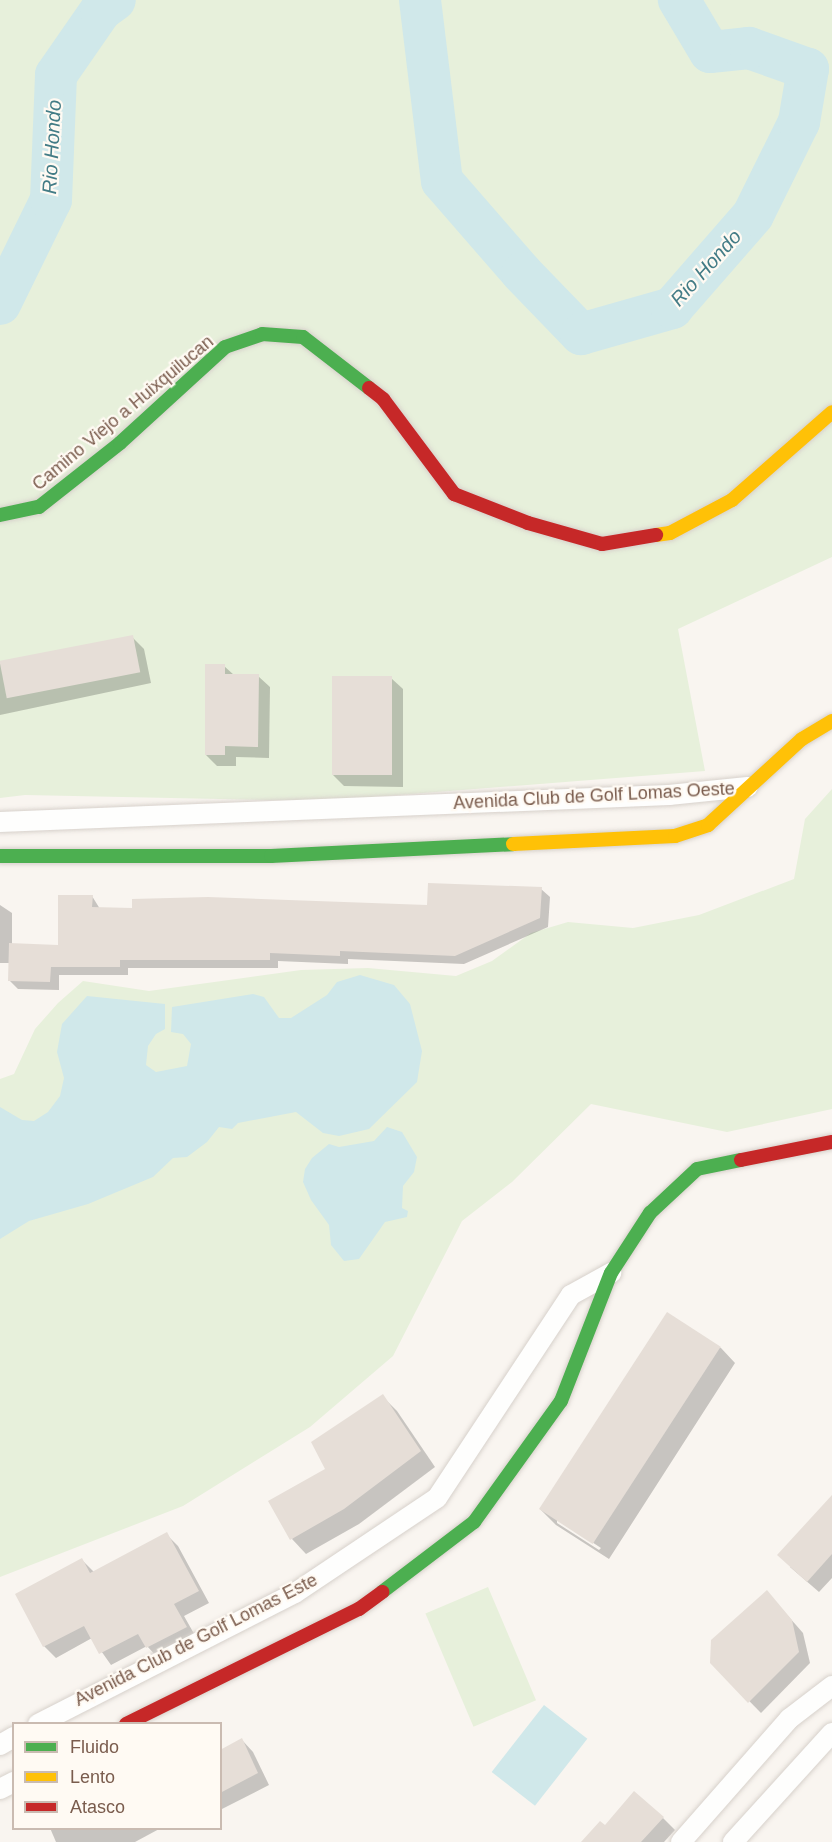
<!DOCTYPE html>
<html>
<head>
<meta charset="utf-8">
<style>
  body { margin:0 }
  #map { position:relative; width:832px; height:1842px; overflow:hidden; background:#f9f5f0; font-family:Arial,sans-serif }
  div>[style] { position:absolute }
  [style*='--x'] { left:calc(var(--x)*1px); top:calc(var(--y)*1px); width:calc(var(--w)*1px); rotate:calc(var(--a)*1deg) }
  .green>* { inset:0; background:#e7f0db; transform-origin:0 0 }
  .water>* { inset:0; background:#d0e8ea; transform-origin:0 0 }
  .shadow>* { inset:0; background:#0003 }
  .river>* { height:42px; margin:-21px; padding:0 21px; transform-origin:21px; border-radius:21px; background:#d0e8ea }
  .building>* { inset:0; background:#e6ded7; transform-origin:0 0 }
  .roads { filter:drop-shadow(0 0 2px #d7d1cb) drop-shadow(0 0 2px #d7d1cb) }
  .street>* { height:20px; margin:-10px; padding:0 10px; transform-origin:10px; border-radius:10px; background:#fefefd }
  .fast>* { height:14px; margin:-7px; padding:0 7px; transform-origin:7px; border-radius:7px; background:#4caf50 }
  .slow>* { height:14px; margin:-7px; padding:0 7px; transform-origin:7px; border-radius:7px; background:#ffc107 }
  .jam>* { height:14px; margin:-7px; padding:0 7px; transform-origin:7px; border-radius:7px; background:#c62828 }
  span { translate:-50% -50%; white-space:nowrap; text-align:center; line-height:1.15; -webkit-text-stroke:4.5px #fffaf3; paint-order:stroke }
  .street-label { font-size:18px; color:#7a5c4d }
  .water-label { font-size:20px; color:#437c86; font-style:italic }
  .legend { position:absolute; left:12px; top:1722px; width:210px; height:108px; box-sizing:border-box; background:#fffaf3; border:2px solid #cabbb1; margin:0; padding:8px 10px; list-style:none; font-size:18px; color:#7a5c4d }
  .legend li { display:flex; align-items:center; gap:12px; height:30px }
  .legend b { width:30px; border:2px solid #cabbb1 }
</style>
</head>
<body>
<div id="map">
  <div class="green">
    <i style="clip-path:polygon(0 0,832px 0,832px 557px,678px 629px,705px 771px,321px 801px,25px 795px,0 798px)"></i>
    <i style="clip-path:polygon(832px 789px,832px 1109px,727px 1132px,591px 1104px,512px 1182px,462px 1221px,393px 1356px,310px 1427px,183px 1506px,0 1577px,0 1079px,14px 1074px,35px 1029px,58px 1003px,83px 981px,149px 991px,301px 970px,368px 968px,456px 976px,492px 961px,531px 933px,568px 922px,633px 928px,699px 915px,794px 879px,805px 819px)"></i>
    <i style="left:488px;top:1587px;width:123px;height:68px;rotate:67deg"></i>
  </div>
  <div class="water">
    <i style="clip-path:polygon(360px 975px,394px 985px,410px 1004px,422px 1051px,417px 1082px,369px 1129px,339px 1136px,323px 1133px,296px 1112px,238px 1123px,232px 1129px,219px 1127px,207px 1142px,187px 1157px,173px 1158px,153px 1177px,88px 1204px,29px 1221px,0 1239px,0 1107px,22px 1120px,34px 1121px,48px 1112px,60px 1096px,64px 1078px,57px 1052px,62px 1024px,87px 996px,165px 1004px,165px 1029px,156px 1034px,148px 1046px,146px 1065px,156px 1072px,187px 1066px,191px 1044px,183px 1034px,171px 1032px,172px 1007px,253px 994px,264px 997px,279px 1018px,291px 1018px,327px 995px,337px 982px)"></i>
    <i style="clip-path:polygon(387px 1127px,402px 1132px,417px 1157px,414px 1172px,403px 1186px,402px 1208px,408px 1211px,407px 1217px,385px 1222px,359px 1259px,344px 1261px,331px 1245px,329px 1225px,311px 1200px,303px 1182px,305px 1169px,312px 1158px,329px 1144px,339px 1147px,374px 1141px)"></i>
    <i style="left:544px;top:1705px;width:55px;height:85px;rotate:38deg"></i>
  </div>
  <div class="shadow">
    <i style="clip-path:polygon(132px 637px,144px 649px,151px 683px,0 715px,0 664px)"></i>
    <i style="clip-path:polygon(224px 666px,234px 675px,258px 676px,270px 687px,269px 758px,236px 757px,236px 766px,217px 766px,206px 755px)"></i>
    <i style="clip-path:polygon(391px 678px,403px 689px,403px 787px,344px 786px,333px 775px)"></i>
    <i style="clip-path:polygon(541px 889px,550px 897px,548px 927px,464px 964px,348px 959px,348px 964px,278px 961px,278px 968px,128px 968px,128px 975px,59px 975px,59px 990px,18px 989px,9px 980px,10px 963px,0 963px,0 905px,12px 913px,12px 945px,59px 946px,92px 896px,100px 909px,429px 906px)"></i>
    <i style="clip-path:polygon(evenodd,668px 1314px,721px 1348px,735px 1363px,609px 1559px,556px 1525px,541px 1510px,668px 1314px,557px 1519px,601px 1548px,599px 1550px,557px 1523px,557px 1519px)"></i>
    <i style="clip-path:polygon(382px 1396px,397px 1411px,435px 1467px,359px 1524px,306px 1554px,292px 1539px,326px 1470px)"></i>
    <i style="clip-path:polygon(832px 1514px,832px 1578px,819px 1592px,790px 1567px)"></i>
    <i style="clip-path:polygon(166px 1534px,178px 1546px,209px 1603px,184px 1616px,197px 1639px,159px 1659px,147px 1646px,111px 1665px,92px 1638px,56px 1658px,44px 1646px,82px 1560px,94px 1572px)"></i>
    <i style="clip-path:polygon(767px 1592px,803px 1633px,810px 1663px,761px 1713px,711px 1662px)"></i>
    <i style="clip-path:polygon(242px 1740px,253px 1752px,269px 1785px,220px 1810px,220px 1752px)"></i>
    <i style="clip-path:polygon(663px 1818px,675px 1830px,664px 1842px,584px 1842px,605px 1827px)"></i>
    <i style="clip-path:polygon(50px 1828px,161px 1828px,135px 1842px,56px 1842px)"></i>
  </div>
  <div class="river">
    <i style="--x:420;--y:0;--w:182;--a:83.1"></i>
    <i style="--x:442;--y:181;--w:122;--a:49"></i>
    <i style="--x:522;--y:273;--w:85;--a:46"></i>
    <i style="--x:581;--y:334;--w:95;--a:-15.9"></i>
    <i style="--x:672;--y:308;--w:123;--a:-48.9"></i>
    <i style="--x:753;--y:215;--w:104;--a:-63.7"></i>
    <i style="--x:799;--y:122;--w:54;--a:-80.4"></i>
    <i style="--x:808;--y:69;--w:63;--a:-160.4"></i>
    <i style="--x:749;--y:48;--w:39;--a:174"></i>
    <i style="--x:710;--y:52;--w:61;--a:-120.8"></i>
    <i style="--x:0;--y:304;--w:116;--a:-63.9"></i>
    <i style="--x:51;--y:200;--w:125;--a:-87.7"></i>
    <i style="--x:56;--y:75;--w:79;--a:-55.3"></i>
    <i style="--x:101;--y:10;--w:17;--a:-36"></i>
  </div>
  <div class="building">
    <i style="left:133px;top:635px;width:38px;height:136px;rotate:79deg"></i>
    <i style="clip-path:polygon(205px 664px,225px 664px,225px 674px,259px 674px,258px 747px,225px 746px,225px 755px,205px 755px)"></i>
    <i style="left:332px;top:676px;width:60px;height:99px"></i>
    <i style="clip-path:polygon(428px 883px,542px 887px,540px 918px,455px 956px,340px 951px,340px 956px,270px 953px,270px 960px,120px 960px,120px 967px,51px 967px,50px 982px,8px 981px,9px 943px,58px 945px,58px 895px,93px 895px,92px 907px,132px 908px,132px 899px,208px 897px,427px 905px)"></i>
    <i style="left:667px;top:1312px;width:64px;height:235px;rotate:33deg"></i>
    <i style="clip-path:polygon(383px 1394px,421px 1451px,344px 1509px,290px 1540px,268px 1501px,325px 1469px,311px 1442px)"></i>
    <i style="clip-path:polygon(832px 1495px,832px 1554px,807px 1582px,777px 1555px)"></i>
    <i style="clip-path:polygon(167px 1532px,199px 1591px,174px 1604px,187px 1627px,146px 1648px,138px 1634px,99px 1654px,84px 1626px,43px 1647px,15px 1594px,82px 1558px,90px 1573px)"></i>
    <i style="clip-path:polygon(767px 1590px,792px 1620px,799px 1652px,748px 1703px,710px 1663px,711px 1640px)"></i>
    <i style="clip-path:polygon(242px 1738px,258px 1773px,220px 1793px,220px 1750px)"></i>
    <i style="clip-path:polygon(634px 1791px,664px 1817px,641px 1842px,581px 1842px,600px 1821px,605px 1825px)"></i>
  </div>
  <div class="roads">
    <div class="street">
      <i style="--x:0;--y:822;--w:670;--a:-2.31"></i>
      <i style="--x:669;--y:795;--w:79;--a:-5.8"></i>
      <i style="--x:38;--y:1724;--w:288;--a:-27"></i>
      <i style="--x:295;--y:1593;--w:171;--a:-33.8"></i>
      <i style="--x:437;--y:1498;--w:243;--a:-56.6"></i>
      <i style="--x:571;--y:1295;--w:46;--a:-28.8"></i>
      <i style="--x:0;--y:1745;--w:16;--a:-30"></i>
      <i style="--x:0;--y:1789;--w:16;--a:-27"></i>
      <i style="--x:681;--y:1842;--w:164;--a:-48.7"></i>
      <i style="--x:789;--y:1719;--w:54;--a:-37.5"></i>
      <i style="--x:733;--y:1842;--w:147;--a:-47.8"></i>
    </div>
    <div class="fast">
      <i style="--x:0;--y:515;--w:40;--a:-12"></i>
      <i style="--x:39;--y:507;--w:103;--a:-38.3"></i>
      <i style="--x:120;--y:443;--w:142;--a:-42.4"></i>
      <i style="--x:225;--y:347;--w:39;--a:-19"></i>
      <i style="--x:262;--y:334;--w:41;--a:4.2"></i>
      <i style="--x:303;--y:337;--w:83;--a:37.7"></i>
      <i style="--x:0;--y:856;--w:271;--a:0"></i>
      <i style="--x:271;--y:856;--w:242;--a:-2.8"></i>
      <i style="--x:382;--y:1592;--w:116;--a:-37.3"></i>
      <i style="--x:474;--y:1522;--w:149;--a:-54.3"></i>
      <i style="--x:561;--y:1401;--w:137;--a:-68.7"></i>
      <i style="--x:611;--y:1273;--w:72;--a:-57"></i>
      <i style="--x:650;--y:1213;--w:64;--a:-43.1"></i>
      <i style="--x:697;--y:1169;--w:45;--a:-11.6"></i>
    </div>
    <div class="slow">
      <i style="--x:656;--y:535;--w:14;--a:-8"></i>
      <i style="--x:670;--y:533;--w:70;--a:-28"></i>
      <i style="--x:732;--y:500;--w:133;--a:-41.3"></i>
      <i style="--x:513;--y:844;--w:162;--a:-2.8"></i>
      <i style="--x:675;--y:836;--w:35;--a:-18"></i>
      <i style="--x:708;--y:825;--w:127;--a:-42.5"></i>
      <i style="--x:802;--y:739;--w:35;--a:-31"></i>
    </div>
    <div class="jam">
      <i style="--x:369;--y:388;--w:18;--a:38"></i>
      <i style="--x:383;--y:399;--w:119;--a:53.2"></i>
      <i style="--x:454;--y:494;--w:79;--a:21.4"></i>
      <i style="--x:528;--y:523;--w:77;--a:15.8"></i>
      <i style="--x:602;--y:544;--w:55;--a:-9.5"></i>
      <i style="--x:741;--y:1160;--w:93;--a:-11.2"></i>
      <i style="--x:126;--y:1724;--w:260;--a:-26.3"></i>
      <i style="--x:359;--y:1609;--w:29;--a:-36"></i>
    </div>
  </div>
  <div class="street-label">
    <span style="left:123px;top:413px;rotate:-40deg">Camino Viejo a Huixquilucan</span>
    <span style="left:594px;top:796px;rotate:-3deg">Avenida Club de Golf Lomas Oeste</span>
    <span style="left:196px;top:1640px;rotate:-27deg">Avenida Club de Golf Lomas Este</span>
  </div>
  <div class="water-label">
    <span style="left:52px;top:147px;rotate:-87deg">Rio Hondo</span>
    <span style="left:706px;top:268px;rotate:-48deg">Rio Hondo</span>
  </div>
  <ul class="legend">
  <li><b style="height:8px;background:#4caf50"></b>Fluido</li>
  <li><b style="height:8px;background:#ffc107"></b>Lento</li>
  <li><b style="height:8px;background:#c62828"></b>Atasco</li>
  </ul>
</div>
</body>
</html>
